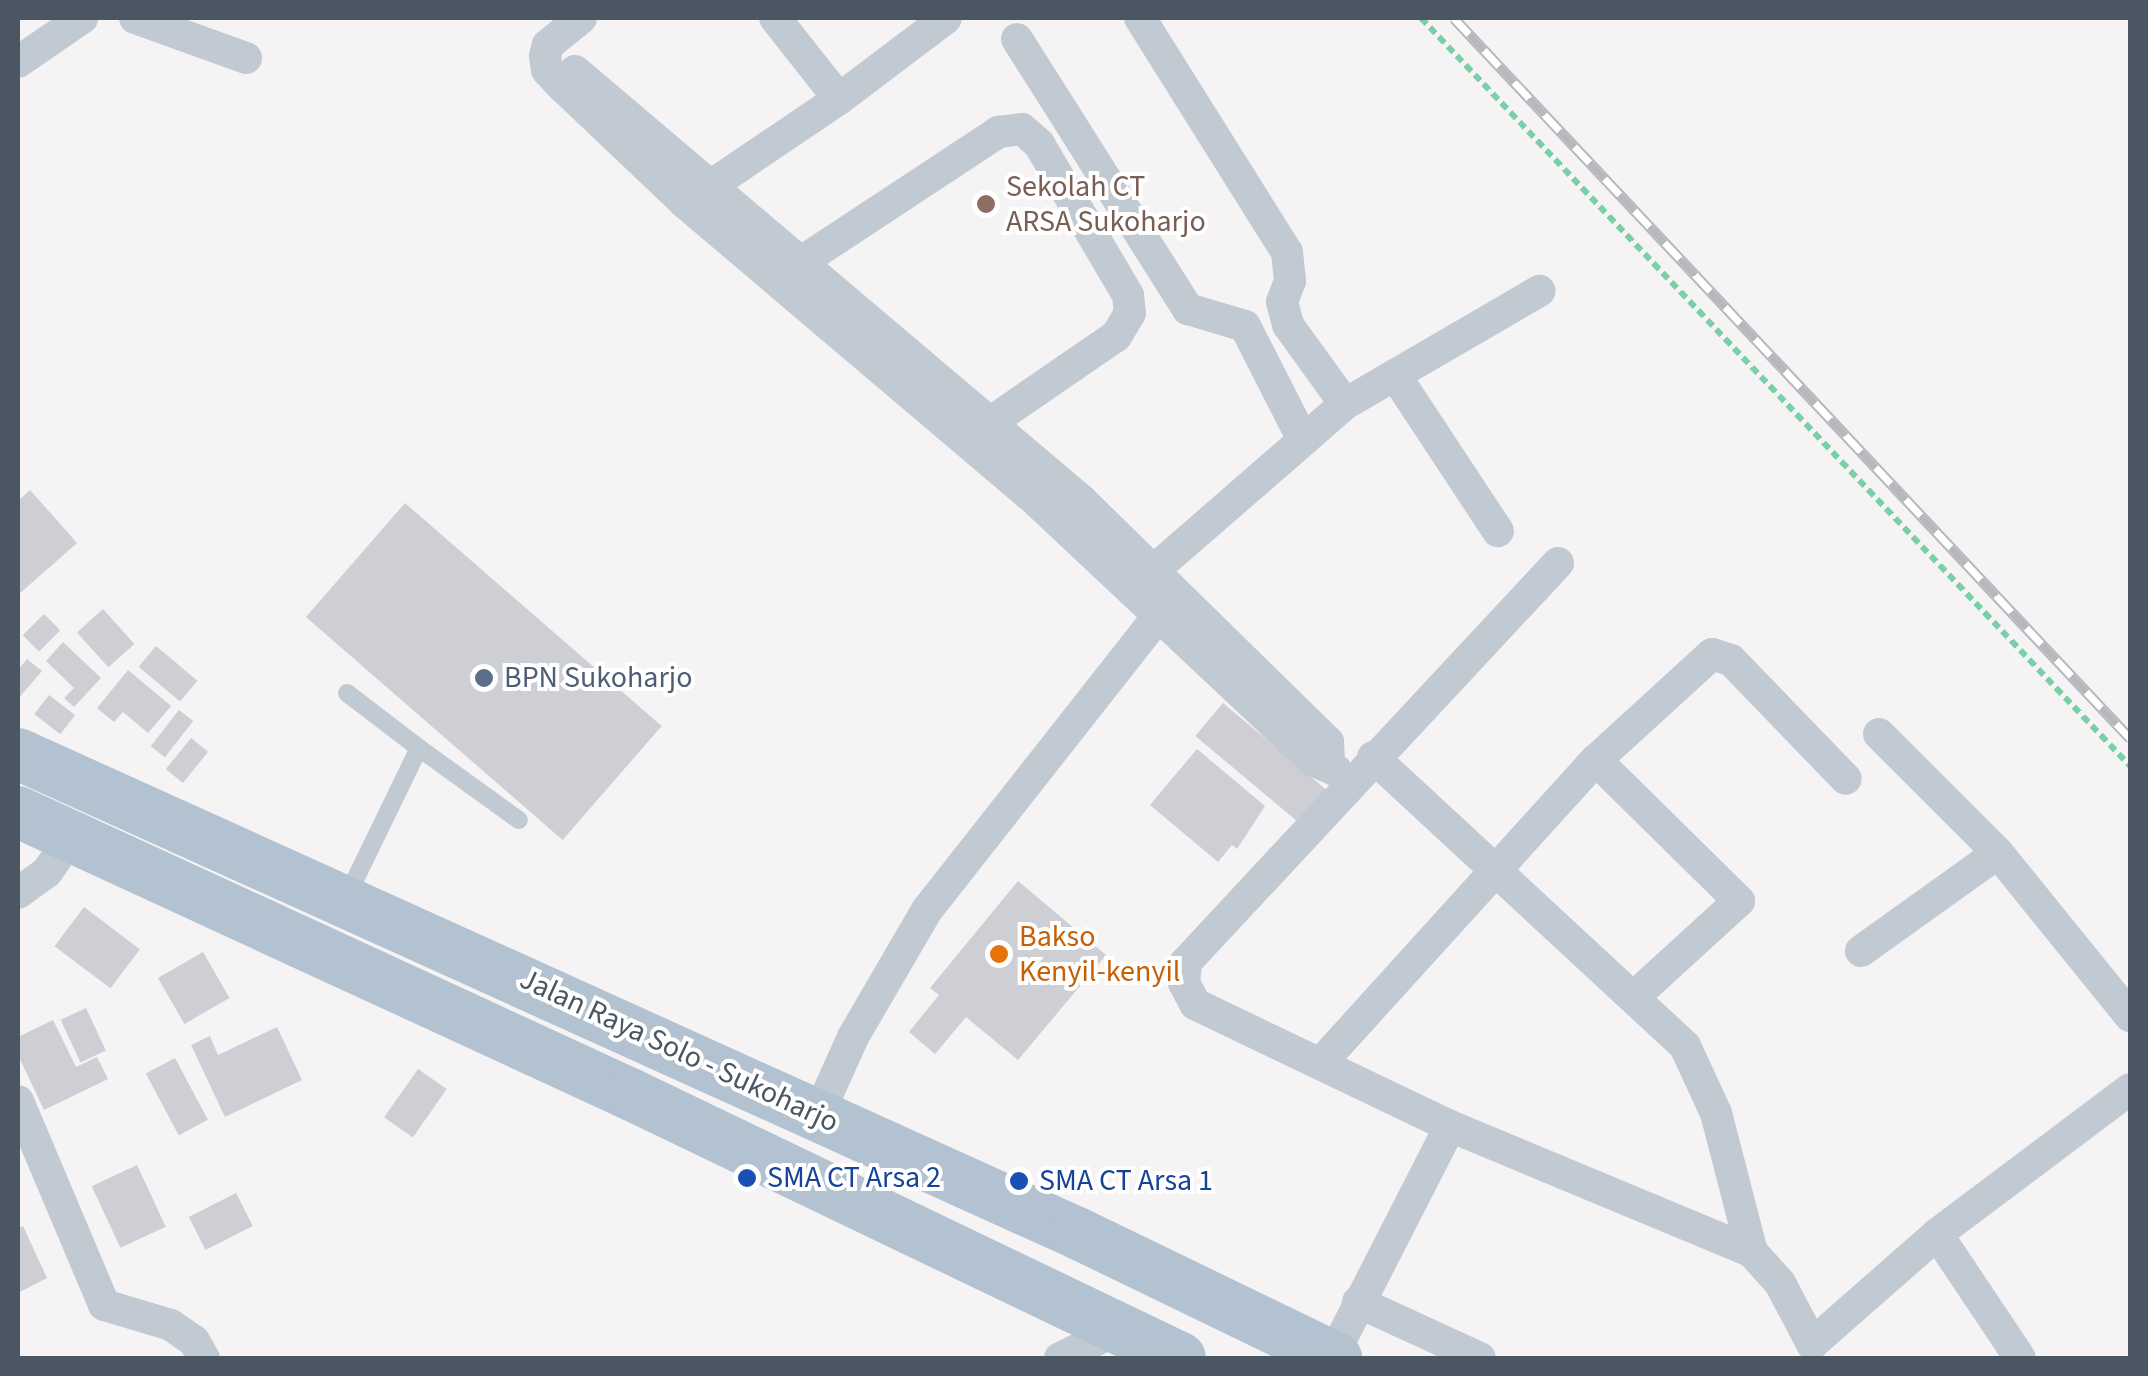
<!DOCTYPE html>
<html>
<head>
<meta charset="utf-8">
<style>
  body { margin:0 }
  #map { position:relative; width:2148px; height:1376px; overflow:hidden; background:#f5f3f3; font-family:"Source Sans 3",sans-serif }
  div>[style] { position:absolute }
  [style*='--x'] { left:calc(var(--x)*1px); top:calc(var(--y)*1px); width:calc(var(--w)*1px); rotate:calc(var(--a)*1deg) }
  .building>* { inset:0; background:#cdcfd5; transform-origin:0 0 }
  .path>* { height:6px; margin-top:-3px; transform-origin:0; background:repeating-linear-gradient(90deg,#7ad0a6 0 8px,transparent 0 13px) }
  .service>* { height:18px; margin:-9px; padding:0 9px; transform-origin:9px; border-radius:9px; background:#c1cad2 }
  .minor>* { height:32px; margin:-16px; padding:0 16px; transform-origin:16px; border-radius:16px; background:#c1cad2 }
  .primary>* { height:52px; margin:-26px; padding:0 26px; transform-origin:26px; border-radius:26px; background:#b3c2d1 }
  .rail>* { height:11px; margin-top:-5.5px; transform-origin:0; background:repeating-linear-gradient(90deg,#fff 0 22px,#b5b8bd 0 44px); box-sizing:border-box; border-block:2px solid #b5b8bd }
  .dots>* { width:28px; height:28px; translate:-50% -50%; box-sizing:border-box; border:5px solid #fff; border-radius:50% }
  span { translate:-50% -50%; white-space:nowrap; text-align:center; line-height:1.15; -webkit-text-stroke:8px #fff; paint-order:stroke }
  .education-label { font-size:30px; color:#785e54 }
  .left { translate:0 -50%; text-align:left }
  .service-label { font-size:30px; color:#4e5e75 }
  .food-label { font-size:30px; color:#c56008 }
  .street-label { font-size:30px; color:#4a5661 }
  .transit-label { font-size:30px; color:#164399 }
  .frame { position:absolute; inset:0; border:20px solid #4a5661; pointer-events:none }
</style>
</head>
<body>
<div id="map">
  <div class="building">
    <i style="clip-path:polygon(30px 490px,77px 543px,18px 595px,18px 501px)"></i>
    <i style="left:405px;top:503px;width:340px;height:151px;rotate:41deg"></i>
    <i style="left:103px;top:609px;width:47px;height:35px;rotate:48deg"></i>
    <i style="left:44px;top:614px;width:23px;height:30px;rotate:45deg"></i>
    <i style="clip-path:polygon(63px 642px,101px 678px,74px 707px,64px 698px,74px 688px,46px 661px)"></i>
    <i style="left:156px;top:646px;width:54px;height:27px;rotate:40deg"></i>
    <i style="clip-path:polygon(27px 659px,42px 671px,18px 699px,18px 670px)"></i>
    <i style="clip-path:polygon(128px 670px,171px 706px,148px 733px,123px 712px,114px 722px,97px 708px)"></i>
    <i style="left:49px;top:695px;width:33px;height:24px;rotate:38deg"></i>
    <i style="left:1223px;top:703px;width:143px;height:43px;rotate:40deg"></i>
    <i style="left:179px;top:710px;width:18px;height:46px;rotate:38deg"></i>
    <i style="left:191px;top:738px;width:22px;height:40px;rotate:39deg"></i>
    <i style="clip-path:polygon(1197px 749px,1265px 806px,1237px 849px,1232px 845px,1218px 862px,1150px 805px)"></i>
    <i style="clip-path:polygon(1018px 881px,1106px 955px,1018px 1060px,966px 1017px,935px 1054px,909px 1032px,939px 995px,930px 988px)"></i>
    <i style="left:84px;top:907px;width:70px;height:49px;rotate:37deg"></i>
    <i style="left:203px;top:952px;width:53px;height:52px;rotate:60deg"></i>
    <i style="left:86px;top:1008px;width:47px;height:28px;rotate:65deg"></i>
    <i style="clip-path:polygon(53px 1020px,76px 1067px,97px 1057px,108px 1079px,44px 1110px,18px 1055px,18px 1037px)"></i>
    <i style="clip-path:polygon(277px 1027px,302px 1080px,225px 1117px,191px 1045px,210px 1036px,218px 1055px)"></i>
    <i style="left:175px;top:1058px;width:70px;height:33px;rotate:62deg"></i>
    <i style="left:418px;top:1069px;width:35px;height:59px;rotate:35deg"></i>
    <i style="left:137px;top:1165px;width:68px;height:50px;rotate:65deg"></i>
    <i style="left:236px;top:1193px;width:37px;height:53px;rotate:63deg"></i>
    <i style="clip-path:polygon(23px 1226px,47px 1278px,18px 1293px,18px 1229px)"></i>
  </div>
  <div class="path">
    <i style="--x:1421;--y:18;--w:1031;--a:46.53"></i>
  </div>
  <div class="service">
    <i style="--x:347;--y:693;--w:91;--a:37.4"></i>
    <i style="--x:419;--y:748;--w:165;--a:115.9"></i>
    <i style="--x:419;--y:748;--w:123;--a:35.8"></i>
  </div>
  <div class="minor">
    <i style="--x:135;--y:18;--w:118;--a:19.8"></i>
    <i style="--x:581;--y:18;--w:43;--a:140.7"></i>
    <i style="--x:548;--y:45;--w:11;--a:105"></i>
    <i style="--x:545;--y:56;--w:14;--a:82"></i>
    <i style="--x:547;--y:70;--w:23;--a:47"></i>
    <i style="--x:563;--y:87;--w:167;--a:43.5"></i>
    <i style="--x:684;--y:202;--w:453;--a:40.3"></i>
    <i style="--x:1030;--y:495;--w:387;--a:43.2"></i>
    <i style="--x:1312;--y:760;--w:27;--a:24"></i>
    <i style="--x:1140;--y:18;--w:276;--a:57.9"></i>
    <i style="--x:1287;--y:252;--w:29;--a:84"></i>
    <i style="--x:1290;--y:281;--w:22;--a:111"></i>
    <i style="--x:1282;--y:302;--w:24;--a:75"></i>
    <i style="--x:1288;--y:325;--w:97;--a:54.2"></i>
    <i style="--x:1345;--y:404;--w:253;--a:139"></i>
    <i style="--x:1017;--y:39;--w:320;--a:57.7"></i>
    <i style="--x:1188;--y:309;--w:59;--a:16.6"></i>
    <i style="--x:1245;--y:326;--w:126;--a:63"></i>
    <i style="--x:18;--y:62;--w:78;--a:-34.5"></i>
    <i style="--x:575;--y:71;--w:663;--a:40.29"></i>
    <i style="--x:1081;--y:500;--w:346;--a:44.4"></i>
    <i style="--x:1328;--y:742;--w:21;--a:87"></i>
    <i style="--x:839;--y:99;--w:134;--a:-37.1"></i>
    <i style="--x:697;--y:195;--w:171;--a:-34.1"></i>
    <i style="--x:839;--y:99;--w:103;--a:-128.3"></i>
    <i style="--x:780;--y:276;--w:261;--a:-33.4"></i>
    <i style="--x:998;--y:132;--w:24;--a:-7"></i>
    <i style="--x:1022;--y:129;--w:23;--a:41"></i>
    <i style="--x:1039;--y:144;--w:175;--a:59.5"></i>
    <i style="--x:1128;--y:295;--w:18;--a:84"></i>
    <i style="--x:1130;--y:313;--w:27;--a:121"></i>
    <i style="--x:1116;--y:336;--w:152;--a:145.5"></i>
    <i style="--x:1395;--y:375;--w:187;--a:56.6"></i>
    <i style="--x:1345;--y:404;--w:225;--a:-30.2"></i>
    <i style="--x:1558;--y:563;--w:546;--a:132.99"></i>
    <i style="--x:1186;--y:962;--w:21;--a:95"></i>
    <i style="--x:1184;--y:983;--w:24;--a:62"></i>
    <i style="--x:1195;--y:1004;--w:283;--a:25.6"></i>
    <i style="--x:1450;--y:1126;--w:327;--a:22.6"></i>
    <i style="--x:1752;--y:1252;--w:42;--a:47.9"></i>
    <i style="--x:1780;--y:1283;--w:69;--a:62.3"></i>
    <i style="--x:1812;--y:1344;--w:167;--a:-41.3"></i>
    <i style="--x:1937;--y:1234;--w:241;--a:-36.9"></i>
    <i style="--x:1879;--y:734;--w:168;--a:45"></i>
    <i style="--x:1998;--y:853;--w:210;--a:51"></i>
    <i style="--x:1373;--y:757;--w:425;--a:42.8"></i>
    <i style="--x:1685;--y:1046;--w:74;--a:65.2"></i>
    <i style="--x:1716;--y:1113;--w:144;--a:75.5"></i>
    <i style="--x:1596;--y:760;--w:201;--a:44.6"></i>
    <i style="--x:1739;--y:901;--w:142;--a:137.6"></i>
    <i style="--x:18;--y:893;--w:36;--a:-36"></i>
    <i style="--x:47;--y:872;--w:44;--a:-55.2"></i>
    <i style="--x:1861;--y:951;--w:168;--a:-35.6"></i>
    <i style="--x:1320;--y:1064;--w:411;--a:-47.8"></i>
    <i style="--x:1596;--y:760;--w:157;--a:-42.4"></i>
    <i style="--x:1712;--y:654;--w:20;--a:18"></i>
    <i style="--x:1731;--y:660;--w:165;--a:46"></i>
    <i style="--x:18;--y:1101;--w:221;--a:67.1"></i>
    <i style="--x:104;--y:1305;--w:70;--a:16.6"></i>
    <i style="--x:171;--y:1325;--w:28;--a:35"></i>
    <i style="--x:194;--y:1341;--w:20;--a:60"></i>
    <i style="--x:818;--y:1115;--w:85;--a:-65.8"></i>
    <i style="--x:853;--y:1037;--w:147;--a:-59.8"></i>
    <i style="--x:927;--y:910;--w:372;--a:-51.8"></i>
    <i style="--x:1937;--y:1234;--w:149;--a:56.2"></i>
    <i style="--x:1358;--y:1302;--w:134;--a:24.7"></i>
    <i style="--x:1332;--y:1357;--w:259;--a:-62.9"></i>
    <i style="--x:1060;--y:1358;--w:64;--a:-26.2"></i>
  </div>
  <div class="primary">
    <i style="--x:18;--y:754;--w:1162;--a:24.34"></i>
    <i style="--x:1077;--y:1233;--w:288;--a:25.8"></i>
    <i style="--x:18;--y:812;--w:674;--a:24.74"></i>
    <i style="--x:630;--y:1094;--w:610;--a:25.64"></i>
  </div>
  <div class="rail">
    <i style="--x:1454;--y:18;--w:988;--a:46.81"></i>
  </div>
  <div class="dots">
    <i style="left:986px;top:204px;background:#8d6e63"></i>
    <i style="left:484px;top:678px;background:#5c6f8a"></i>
    <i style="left:999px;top:954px;background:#e8710a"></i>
    <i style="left:747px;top:1178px;background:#1a4fb4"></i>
    <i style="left:1019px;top:1181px;background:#1a4fb4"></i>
  </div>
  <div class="education-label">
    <span class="left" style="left:1006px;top:204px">Sekolah CT<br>ARSA Sukoharjo</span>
  </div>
  <div class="service-label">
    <span class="left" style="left:504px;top:678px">BPN Sukoharjo</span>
  </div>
  <div class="food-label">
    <span class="left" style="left:1019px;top:954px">Bakso<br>Kenyil-kenyil</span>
  </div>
  <div class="street-label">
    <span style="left:679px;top:1051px;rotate:25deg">Jalan Raya Solo - Sukoharjo</span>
  </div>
  <div class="transit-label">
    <span class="left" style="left:767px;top:1178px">SMA CT Arsa 2</span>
    <span class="left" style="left:1039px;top:1181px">SMA CT Arsa 1</span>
  </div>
  <div class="frame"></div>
</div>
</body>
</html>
